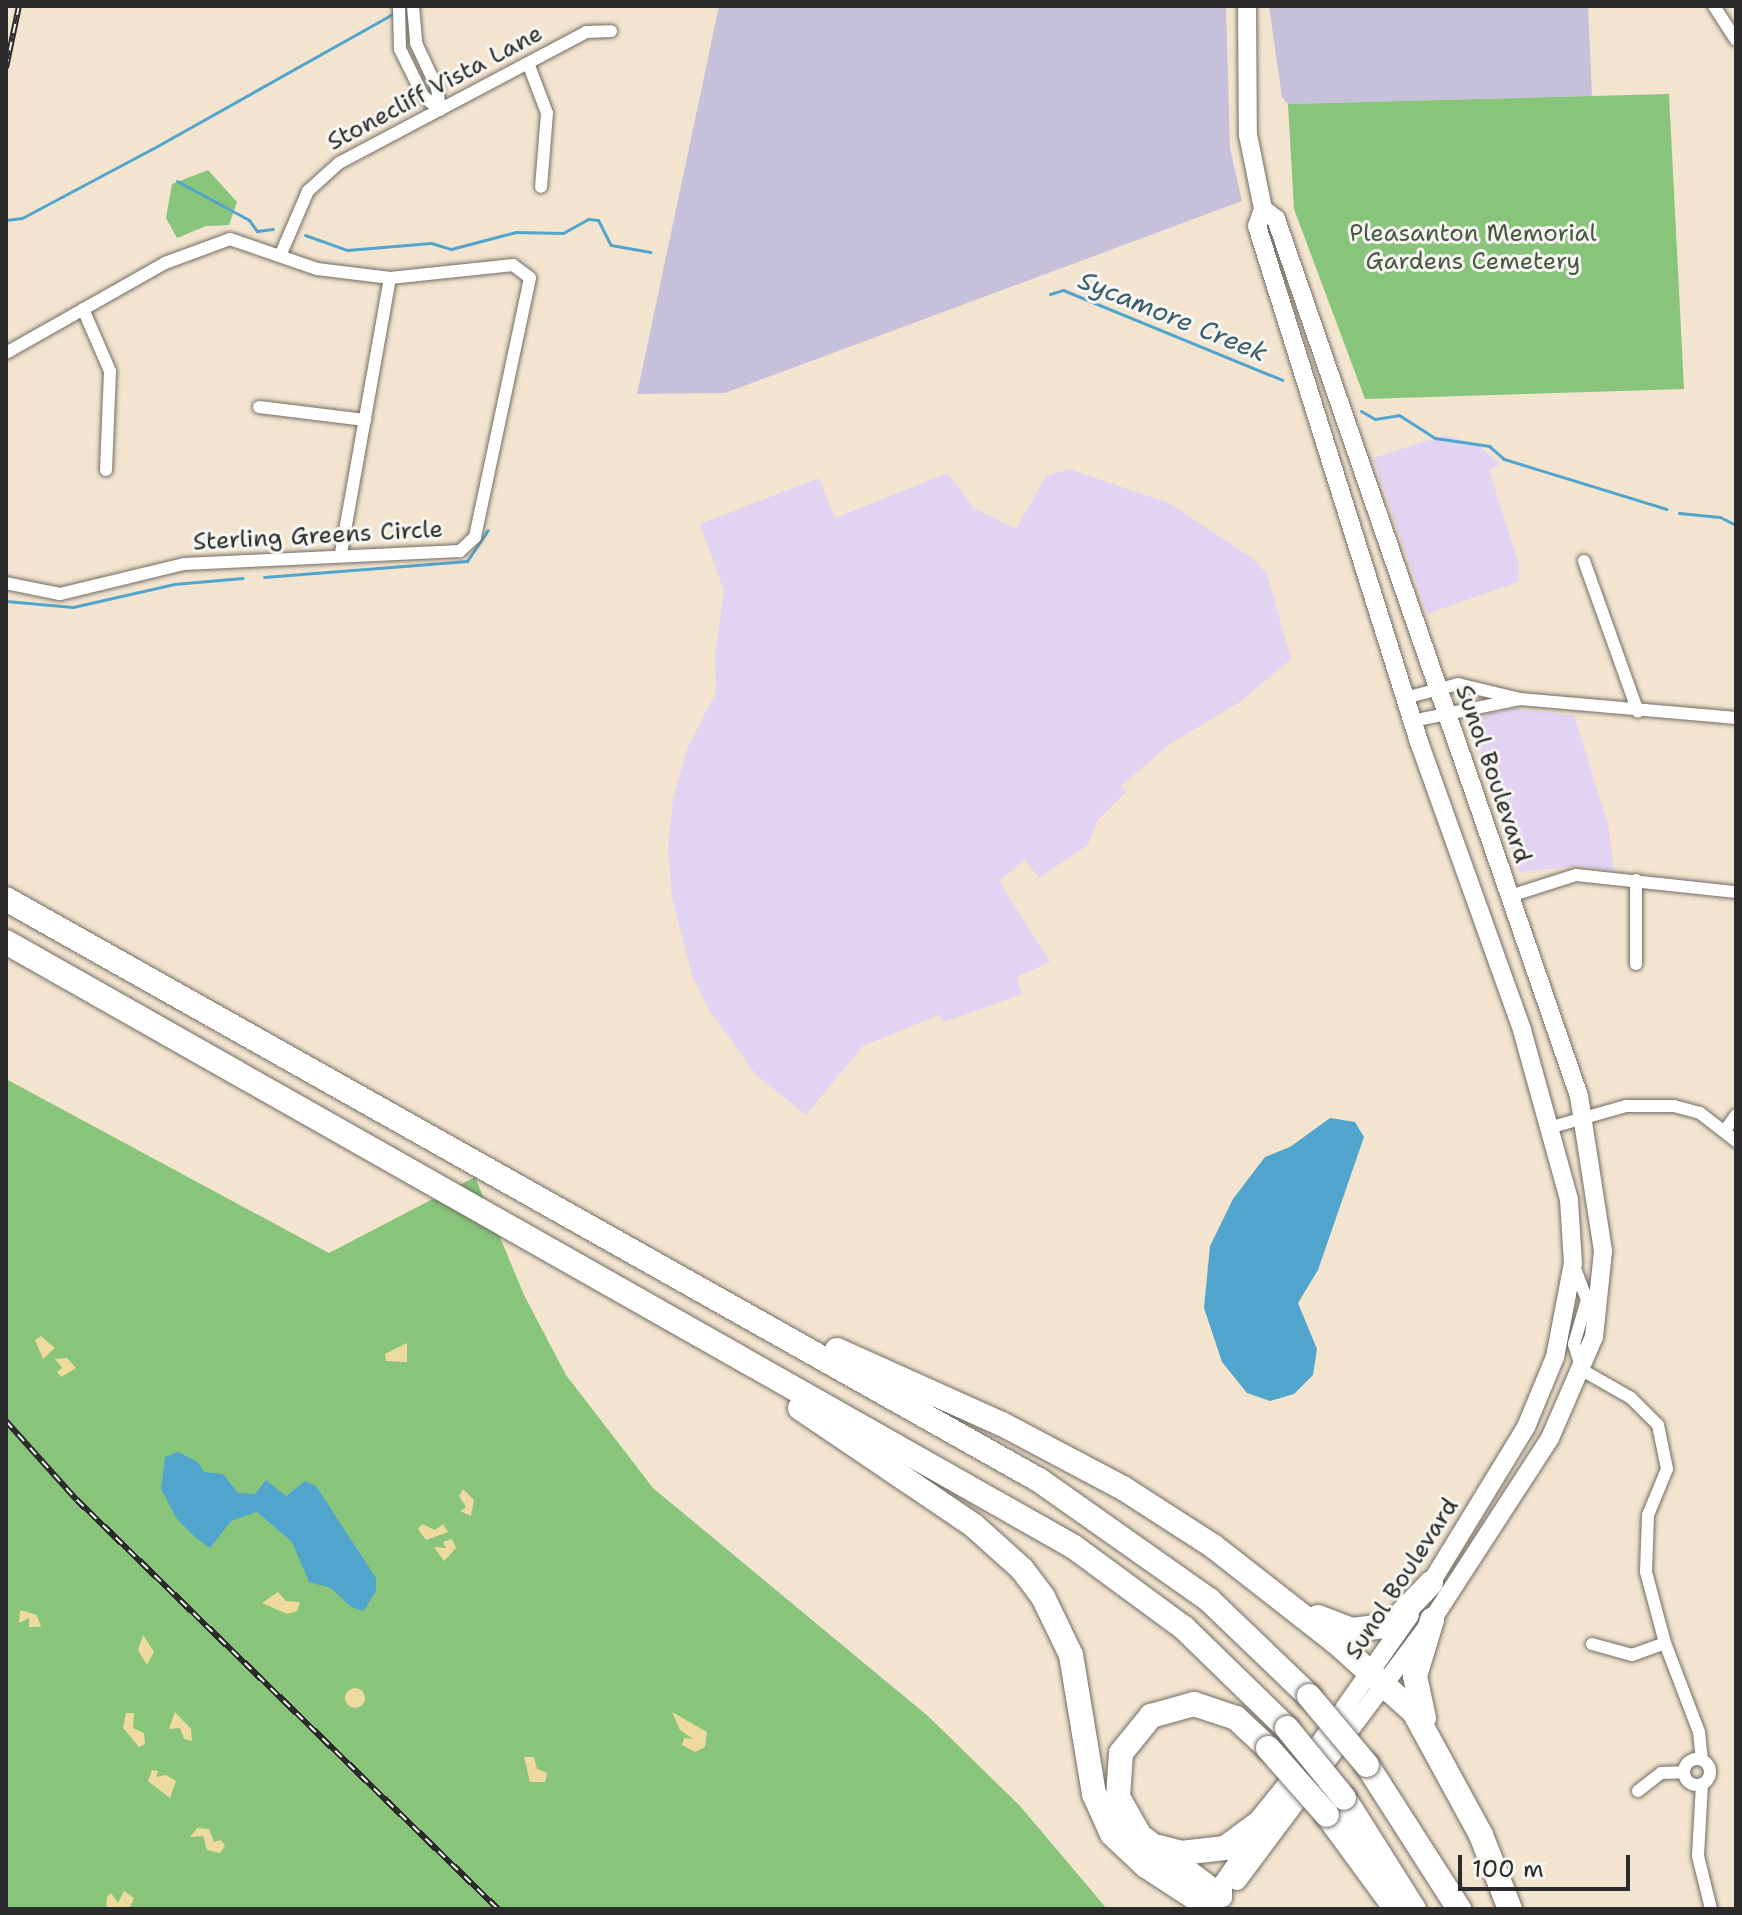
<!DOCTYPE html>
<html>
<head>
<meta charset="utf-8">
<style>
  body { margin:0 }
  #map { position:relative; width:1742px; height:1915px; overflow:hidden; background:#f3e4cf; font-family:"Shantell Sans",sans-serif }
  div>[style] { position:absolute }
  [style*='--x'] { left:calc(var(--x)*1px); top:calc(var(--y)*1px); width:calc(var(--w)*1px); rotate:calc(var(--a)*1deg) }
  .built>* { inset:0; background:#e3d3f2 }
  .industrial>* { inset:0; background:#c6c0da }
  .green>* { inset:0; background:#88c47a }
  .sand>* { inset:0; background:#eeda9e }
  .round { border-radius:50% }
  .water>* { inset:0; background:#51a5cc }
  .stream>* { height:3px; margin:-1.5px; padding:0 1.5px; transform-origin:1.5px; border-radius:1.5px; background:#51a5cc }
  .roads { filter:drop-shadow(0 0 2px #716c64) drop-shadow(0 0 2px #716c64) }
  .minor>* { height:12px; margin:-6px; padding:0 6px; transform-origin:6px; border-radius:6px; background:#fff }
  .minor>.ring { margin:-6px; padding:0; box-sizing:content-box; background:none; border:12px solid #fff; border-radius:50% }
  .secondary>* { height:18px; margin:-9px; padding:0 9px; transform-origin:9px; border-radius:9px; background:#fff }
  .motorway>* { height:24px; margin:-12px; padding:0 12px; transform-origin:12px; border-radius:12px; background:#fff }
  .rail>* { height:6px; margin-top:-3px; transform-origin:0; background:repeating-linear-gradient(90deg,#f6f6f2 0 9px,#2b2b2b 0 18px); box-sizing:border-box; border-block:2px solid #2b2b2b }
  .bridges { filter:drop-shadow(0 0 2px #716c64) drop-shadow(0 0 2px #716c64) }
  .motorway-bridge>* { height:24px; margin:-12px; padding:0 12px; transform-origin:12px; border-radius:12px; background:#fff }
  span { translate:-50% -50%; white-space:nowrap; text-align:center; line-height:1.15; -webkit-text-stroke:6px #f6f6f2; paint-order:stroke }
  .street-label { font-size:24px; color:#2b2b2b }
  .park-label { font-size:24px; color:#475943 }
  .water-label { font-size:26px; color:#3a5c6b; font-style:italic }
  .frame { position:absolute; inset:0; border:8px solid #2b2b2b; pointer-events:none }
  .scale { position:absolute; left:1458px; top:1855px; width:172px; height:36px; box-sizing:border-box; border:4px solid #2b2b2b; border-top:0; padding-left:10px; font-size:24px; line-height:28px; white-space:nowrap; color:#2b2b2b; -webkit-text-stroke:6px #f6f6f2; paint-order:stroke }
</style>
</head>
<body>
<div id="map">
  <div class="built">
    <i style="clip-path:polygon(1445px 435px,1477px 444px,1500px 464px,1489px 470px,1519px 564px,1518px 582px,1427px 614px,1373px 458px)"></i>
    <i style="clip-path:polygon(1069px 469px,1169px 503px,1252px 558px,1267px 574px,1291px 659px,1240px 702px,1170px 744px,1121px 786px,1126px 792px,1097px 821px,1088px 845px,1039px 878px,1025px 860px,999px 881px,1050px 962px,1017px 977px,1022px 994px,944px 1022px,939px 1015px,863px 1046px,806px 1115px,757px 1076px,711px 1013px,692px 975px,672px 898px,668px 848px,673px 799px,687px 749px,716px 692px,715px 655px,724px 591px,700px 524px,819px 478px,835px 518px,947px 473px,974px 508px,1016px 529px,1046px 476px)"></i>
    <i style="clip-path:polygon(1515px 709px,1574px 715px,1608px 824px,1614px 870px,1578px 866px,1519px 872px,1473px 732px,1478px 716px)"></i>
  </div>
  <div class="industrial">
    <i style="clip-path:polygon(719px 6px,1226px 6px,1230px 148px,1242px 201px,725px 393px,637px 394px)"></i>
    <i style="clip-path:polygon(1269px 6px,1588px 6px,1592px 96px,1288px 104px,1282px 97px)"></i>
  </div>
  <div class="green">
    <i style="clip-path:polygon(1669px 94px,1684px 389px,1365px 399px,1294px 209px,1288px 104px)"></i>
    <i style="clip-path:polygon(208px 170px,237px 202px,229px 225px,206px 226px,177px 238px,166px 218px,172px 184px)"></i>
    <i style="clip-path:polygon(6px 1079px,329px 1253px,475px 1177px,524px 1295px,566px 1375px,653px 1488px,929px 1717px,1020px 1806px,1107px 1909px,6px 1909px)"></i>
  </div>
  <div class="sand">
    <i style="clip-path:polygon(41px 1336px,55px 1348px,43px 1359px,35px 1340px)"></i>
    <i style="clip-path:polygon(407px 1343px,407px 1362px,386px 1361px,385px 1354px)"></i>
    <i style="clip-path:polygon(67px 1358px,76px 1368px,61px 1377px,57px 1372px,62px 1368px,55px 1359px)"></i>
    <i style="clip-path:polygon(463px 1489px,474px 1500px,471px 1516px,460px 1511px,466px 1507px,459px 1496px)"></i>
    <i style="clip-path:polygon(422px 1524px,435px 1530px,443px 1524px,448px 1532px,426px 1540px,418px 1529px)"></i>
    <i style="clip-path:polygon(452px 1539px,456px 1548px,444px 1561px,434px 1547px,446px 1548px,443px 1542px)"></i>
    <i style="clip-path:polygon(278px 1592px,286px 1601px,300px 1602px,297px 1611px,287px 1614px,262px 1603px)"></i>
    <i style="clip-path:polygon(20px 1610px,37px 1615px,41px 1627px,29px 1627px,29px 1618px,19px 1623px)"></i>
    <i style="clip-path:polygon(143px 1635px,154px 1652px,147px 1665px,138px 1650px)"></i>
    <i class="round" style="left:345px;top:1688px;width:20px;height:20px"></i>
    <i style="clip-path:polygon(175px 1712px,191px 1729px,192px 1741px,184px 1739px,180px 1728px,169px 1729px)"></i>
    <i style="clip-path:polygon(672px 1712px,707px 1732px,705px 1747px,695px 1752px,682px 1745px,684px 1738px,693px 1739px,680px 1730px)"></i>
    <i style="clip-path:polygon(126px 1713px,134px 1713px,133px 1728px,144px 1733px,145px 1744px,139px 1747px,123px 1728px)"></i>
    <i style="clip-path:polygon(524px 1757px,534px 1757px,537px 1769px,547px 1773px,545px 1782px,530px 1782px)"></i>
    <i style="clip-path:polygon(152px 1770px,158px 1771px,156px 1777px,166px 1775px,176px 1781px,170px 1798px,148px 1781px)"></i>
    <i style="clip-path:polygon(197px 1828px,209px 1829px,214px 1842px,221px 1840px,225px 1846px,220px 1853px,207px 1850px,203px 1836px,190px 1837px)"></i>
    <i style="clip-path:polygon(124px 1891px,134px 1898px,129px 1909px,106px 1909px,107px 1897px,111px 1893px,118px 1903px)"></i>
  </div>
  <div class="water">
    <i style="clip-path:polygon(1330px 1118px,1355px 1122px,1364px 1137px,1318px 1270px,1298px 1303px,1317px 1349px,1313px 1375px,1294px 1394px,1270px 1401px,1247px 1393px,1222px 1362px,1204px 1308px,1210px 1246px,1233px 1199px,1265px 1157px,1290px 1147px)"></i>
    <i style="clip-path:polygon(178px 1452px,198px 1462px,204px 1472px,223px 1474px,238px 1493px,255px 1494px,266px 1480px,286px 1496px,305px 1481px,316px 1486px,376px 1578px,376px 1591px,364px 1611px,351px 1607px,331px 1588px,309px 1582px,292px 1542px,257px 1512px,231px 1521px,210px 1548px,197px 1539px,177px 1519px,161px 1489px,165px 1457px)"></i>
  </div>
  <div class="stream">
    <i style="--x:177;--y:181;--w:82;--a:28.4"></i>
    <i style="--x:249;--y:220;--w:14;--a:54"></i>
    <i style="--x:257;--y:231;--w:16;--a:-7"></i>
    <i style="--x:6;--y:220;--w:16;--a:-7"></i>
    <i style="--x:22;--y:218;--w:147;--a:-28"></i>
    <i style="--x:152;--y:149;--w:280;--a:-29.3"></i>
    <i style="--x:305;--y:235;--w:45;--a:19.7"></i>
    <i style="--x:347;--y:250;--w:84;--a:-4.8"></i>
    <i style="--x:431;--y:243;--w:21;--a:17"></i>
    <i style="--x:451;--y:249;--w:67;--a:-14.7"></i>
    <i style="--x:516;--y:232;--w:47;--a:1.2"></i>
    <i style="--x:563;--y:233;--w:29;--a:-29"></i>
    <i style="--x:588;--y:219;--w:10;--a:6"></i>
    <i style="--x:598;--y:220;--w:28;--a:63"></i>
    <i style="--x:611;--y:245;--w:40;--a:10"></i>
    <i style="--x:1050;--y:294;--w:14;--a:-17"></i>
    <i style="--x:1063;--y:290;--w:237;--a:22.3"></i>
    <i style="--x:1361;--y:411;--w:16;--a:30"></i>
    <i style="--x:1375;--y:419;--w:24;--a:-9"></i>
    <i style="--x:1399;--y:415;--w:43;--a:32.6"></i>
    <i style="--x:1435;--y:438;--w:55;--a:8.4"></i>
    <i style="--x:1489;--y:446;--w:20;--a:41"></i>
    <i style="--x:1504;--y:459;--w:170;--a:17.1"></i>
    <i style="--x:1679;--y:513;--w:41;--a:5.6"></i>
    <i style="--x:1720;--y:517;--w:18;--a:27"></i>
    <i style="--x:264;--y:577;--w:204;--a:-4.5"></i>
    <i style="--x:467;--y:561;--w:37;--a:-56"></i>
    <i style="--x:6;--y:601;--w:67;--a:5.1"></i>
    <i style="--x:73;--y:607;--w:104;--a:-12.8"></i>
    <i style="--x:174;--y:584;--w:69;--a:-5"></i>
  </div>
  <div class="roads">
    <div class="minor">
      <i style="--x:399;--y:6;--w:43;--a:88.7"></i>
      <i style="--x:400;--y:49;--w:52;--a:63.9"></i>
      <i style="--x:423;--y:96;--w:22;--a:39"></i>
      <i style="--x:413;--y:6;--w:37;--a:85"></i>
      <i style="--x:416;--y:43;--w:50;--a:65"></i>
      <i style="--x:437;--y:88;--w:22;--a:82"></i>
      <i style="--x:1714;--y:6;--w:40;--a:57.1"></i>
      <i style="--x:528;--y:63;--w:53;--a:69.2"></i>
      <i style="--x:547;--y:113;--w:74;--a:94.6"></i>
      <i style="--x:280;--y:256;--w:71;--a:-66.7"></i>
      <i style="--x:308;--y:191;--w:42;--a:-42.1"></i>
      <i style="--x:339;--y:163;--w:280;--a:-27.9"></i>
      <i style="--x:586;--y:32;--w:25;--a:-2"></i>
      <i style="--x:83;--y:309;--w:68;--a:66.5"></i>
      <i style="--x:110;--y:371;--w:99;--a:92.3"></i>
      <i style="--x:6;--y:353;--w:183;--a:-29.5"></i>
      <i style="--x:165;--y:263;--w:69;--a:-20.3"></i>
      <i style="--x:230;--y:239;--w:92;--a:19"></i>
      <i style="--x:317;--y:269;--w:74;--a:7"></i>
      <i style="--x:390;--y:278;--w:124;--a:-6"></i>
      <i style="--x:513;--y:265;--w:21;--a:37"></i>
      <i style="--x:530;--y:278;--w:265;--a:102"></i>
      <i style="--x:475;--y:537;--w:21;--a:137"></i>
      <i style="--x:460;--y:551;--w:276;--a:177.3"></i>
      <i style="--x:184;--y:564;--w:128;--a:166.4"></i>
      <i style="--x:60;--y:594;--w:55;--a:-168.5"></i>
      <i style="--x:259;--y:407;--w:107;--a:7"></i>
      <i style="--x:341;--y:553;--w:279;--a:-79.9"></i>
      <i style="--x:1584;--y:561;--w:160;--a:70.3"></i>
      <i style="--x:1405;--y:698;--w:55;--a:-14.8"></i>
      <i style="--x:1458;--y:684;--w:64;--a:13.6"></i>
      <i style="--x:1412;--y:721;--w:110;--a:-11.5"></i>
      <i style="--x:1520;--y:699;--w:217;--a:5"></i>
      <i style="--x:1636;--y:880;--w:84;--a:90"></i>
      <i style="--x:1510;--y:896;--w:69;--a:-17.7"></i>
      <i style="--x:1576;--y:875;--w:161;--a:6.1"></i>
      <i style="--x:1552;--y:1127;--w:77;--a:-15.8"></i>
      <i style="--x:1626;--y:1106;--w:48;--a:0"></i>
      <i style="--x:1674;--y:1106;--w:27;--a:15"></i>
      <i style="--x:1700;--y:1113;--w:46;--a:37.9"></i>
      <i style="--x:1726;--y:1129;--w:17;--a:-54"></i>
      <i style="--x:1574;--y:1266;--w:36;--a:69"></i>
      <i style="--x:1587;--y:1300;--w:46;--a:106.5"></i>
      <i style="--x:1574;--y:1344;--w:27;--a:73"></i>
      <i style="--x:1582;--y:1370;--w:56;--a:29.7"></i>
      <i style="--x:1631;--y:1398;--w:38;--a:45"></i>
      <i style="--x:1658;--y:1425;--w:45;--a:78.4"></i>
      <i style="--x:1667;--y:1469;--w:50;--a:112.4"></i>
      <i style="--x:1648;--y:1515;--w:57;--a:92"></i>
      <i style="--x:1646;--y:1572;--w:73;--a:75"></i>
      <i style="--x:1665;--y:1643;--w:95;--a:69.1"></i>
      <i style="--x:1699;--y:1732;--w:27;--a:84"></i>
      <i style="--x:1592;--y:1644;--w:41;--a:15.4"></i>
      <i style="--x:1632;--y:1655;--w:35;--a:-20"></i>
      <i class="ring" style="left:1684px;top:1759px;width:14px;height:14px"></i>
      <i style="--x:1702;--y:1784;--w:72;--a:93.2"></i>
      <i style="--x:1698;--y:1856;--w:55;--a:76.2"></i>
      <i style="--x:1638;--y:1791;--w:29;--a:-38"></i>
      <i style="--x:1661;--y:1773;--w:23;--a:-2"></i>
    </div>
    <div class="secondary">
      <i style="--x:1247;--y:6;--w:129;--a:89.6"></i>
      <i style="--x:1248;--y:135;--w:76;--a:78.5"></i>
      <i style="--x:1263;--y:209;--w:18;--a:109"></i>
      <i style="--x:1257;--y:226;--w:541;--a:72.57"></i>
      <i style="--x:1419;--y:742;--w:306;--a:70.3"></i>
      <i style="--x:1522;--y:1030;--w:176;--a:74.5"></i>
      <i style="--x:1569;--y:1200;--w:63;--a:86.4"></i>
      <i style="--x:1573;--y:1263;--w:96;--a:100.8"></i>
      <i style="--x:1555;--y:1357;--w:76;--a:112.5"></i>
      <i style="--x:1526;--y:1427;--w:196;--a:121.4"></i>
      <i style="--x:1305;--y:1764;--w:182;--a:-54.8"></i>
      <i style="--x:1237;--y:1881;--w:326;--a:-53.2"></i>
      <i style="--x:1432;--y:1620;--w:217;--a:-57"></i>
      <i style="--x:1550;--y:1438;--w:110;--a:-66.5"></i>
      <i style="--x:1594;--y:1337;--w:86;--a:-84"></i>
      <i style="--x:1603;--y:1251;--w:157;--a:-98.8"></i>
      <i style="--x:1579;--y:1096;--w:928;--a:-109.06"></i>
      <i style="--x:1276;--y:219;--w:16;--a:-142"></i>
      <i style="--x:1223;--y:1898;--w:15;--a:-90"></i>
      <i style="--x:1223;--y:1883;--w:70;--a:-55.4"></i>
    </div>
    <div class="motorway">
      <i style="--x:6;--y:899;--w:1185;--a:29.36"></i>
      <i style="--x:1039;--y:1480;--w:208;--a:35.2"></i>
      <i style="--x:1209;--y:1600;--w:139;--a:43.8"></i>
      <i style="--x:6;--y:942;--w:1227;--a:29.53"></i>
      <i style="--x:1074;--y:1547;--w:137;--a:36.4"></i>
      <i style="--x:1184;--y:1628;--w:144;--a:44.2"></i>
      <i style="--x:837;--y:1350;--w:181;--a:24.2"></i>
      <i style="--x:1002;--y:1424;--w:137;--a:27.9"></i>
      <i style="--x:1123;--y:1488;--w:107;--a:32.8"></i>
      <i style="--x:1213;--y:1546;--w:156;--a:38"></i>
      <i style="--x:1336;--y:1642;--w:105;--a:41.9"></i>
      <i style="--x:1414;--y:1712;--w:140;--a:61.4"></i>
      <i style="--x:1481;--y:1835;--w:79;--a:68.6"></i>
      <i style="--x:800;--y:1408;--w:209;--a:34.1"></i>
      <i style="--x:973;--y:1525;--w:66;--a:41.9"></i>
      <i style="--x:1022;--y:1569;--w:35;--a:53"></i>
      <i style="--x:1043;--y:1597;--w:64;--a:64.2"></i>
      <i style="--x:1071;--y:1655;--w:141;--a:80.6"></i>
      <i style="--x:1094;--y:1794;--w:44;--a:65.8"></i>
      <i style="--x:1112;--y:1834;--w:47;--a:43.3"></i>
      <i style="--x:1146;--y:1866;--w:79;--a:33.1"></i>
      <i style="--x:1318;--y:1617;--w:36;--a:21"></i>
      <i style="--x:1352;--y:1630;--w:39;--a:-7"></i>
      <i style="--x:1391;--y:1625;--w:58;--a:-46.4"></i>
      <i style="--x:1424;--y:1718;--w:43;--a:-102.1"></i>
      <i style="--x:1415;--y:1676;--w:59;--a:-73.1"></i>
      <i style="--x:1367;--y:1765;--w:171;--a:57.4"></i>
      <i style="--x:1344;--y:1798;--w:131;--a:57.8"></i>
      <i style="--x:1327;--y:1815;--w:117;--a:53.7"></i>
      <i style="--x:1159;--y:1847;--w:23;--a:15"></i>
      <i style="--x:1181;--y:1853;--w:44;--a:-6.5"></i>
      <i style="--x:1225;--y:1848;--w:44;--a:-36.6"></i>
      <i style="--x:1260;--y:1822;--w:46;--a:-51.1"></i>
      <i style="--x:1212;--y:1890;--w:90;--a:-143.1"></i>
      <i style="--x:1140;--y:1836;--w:45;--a:-119.4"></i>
      <i style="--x:1118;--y:1797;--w:44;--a:-86.1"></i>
      <i style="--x:1121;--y:1753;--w:48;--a:-51"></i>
      <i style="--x:1151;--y:1716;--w:45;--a:-15.6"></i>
      <i style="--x:1194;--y:1704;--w:44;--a:18.4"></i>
      <i style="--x:1236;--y:1718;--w:44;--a:43.2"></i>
    </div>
  </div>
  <div class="rail">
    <i style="--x:6;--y:68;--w:63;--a:-78.2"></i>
    <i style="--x:6;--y:1421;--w:106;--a:48.1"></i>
    <i style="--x:77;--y:1500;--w:587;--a:44.17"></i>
  </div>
  <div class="bridges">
    <div class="motorway-bridge">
      <i style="--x:1309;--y:1696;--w:90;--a:50"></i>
      <i style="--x:1287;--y:1728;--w:90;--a:50.8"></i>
      <i style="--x:1268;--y:1748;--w:89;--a:48.6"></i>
    </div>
  </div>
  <div class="street-label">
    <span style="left:435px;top:88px;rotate:-28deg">Stonecliff Vista Lane</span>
    <span style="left:318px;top:536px;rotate:-3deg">Sterling Greens Circle</span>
    <span style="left:1493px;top:774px;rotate:71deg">Sunol Boulevard</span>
    <span style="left:1402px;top:1579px;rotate:-57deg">Sunol Boulevard</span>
  </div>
  <div class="park-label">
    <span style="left:1473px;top:248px">Pleasanton Memorial<br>Gardens Cemetery</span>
  </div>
  <div class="water-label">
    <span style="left:1173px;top:316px;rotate:22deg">Sycamore Creek</span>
  </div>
  <div class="frame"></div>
  <div class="scale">100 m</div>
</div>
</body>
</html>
